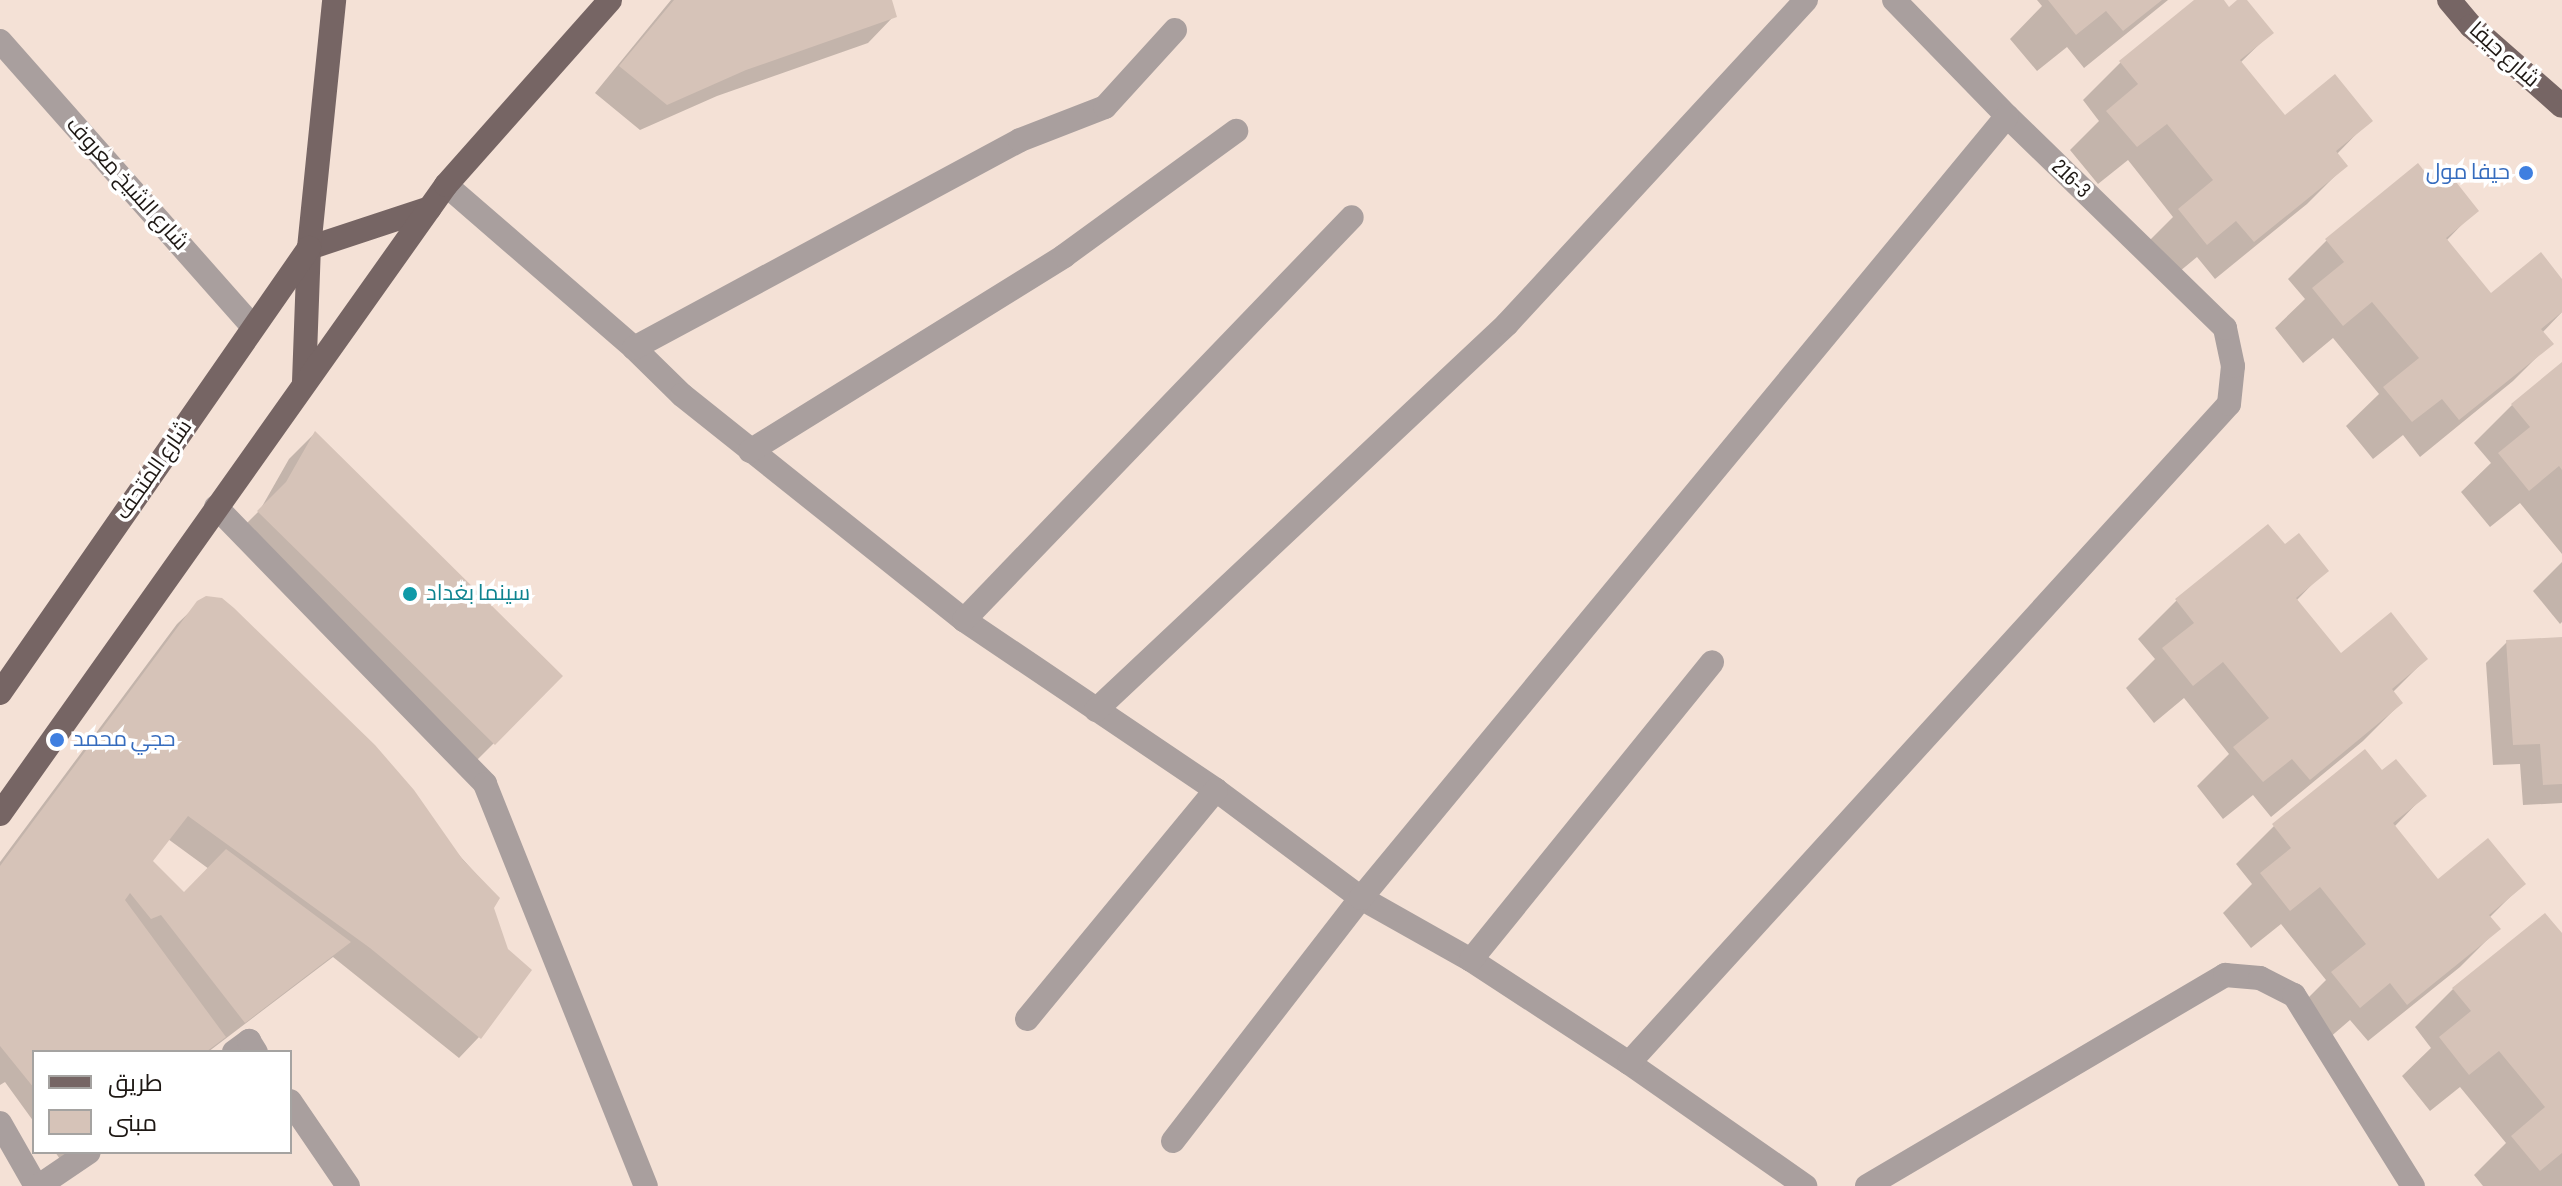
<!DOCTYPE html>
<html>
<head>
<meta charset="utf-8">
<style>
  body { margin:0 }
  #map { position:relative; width:2562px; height:1186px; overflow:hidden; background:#f4e1d6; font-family:"Sofia Sans Condensed",Cairo,sans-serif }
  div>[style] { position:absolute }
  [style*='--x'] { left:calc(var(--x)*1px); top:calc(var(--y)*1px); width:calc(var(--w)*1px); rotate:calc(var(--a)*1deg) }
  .shadow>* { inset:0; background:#0003 }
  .building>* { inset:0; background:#d6c3b8 }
  .minor>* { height:24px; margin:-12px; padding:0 12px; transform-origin:12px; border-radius:12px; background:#a99f9e }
  .major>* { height:24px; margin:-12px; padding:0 12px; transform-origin:12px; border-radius:12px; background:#766564 }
  .dots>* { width:22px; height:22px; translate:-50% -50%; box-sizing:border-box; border:4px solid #fff; border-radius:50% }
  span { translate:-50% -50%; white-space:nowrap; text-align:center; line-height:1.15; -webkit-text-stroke:7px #fff; paint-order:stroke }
  .street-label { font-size:22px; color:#1e1814 }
  .shop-label { font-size:22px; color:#366cbe }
  .right { translate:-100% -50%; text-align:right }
  .left { translate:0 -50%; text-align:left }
  .culture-label { font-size:22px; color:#0d838f }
  .legend { position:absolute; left:32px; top:1050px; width:260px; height:104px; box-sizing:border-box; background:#fff; border:2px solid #a5a3a1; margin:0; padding:10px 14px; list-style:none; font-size:24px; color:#1e1814 }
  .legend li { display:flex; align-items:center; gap:16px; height:40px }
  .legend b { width:40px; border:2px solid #a5a3a1 }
</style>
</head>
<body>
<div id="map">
  <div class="shadow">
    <i style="clip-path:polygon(671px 0,890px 0,894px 16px,868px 43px,717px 96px,640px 130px,595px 93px)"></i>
    <i style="clip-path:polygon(2037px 0,2168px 0,2084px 68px,2067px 47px,2037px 71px,2010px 39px,2042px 6px)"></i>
    <i style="clip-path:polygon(2197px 0,2221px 0,2229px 9px,2244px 0,2271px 33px,2240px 63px,2285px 118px,2370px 120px,2336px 155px,2345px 166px,2307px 204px,2215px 279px,2197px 257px,2168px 281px,2141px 249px,2173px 217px,2128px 160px,2098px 184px,2070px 150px,2099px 121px,2083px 100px,2121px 62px)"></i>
    <i style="clip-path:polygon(2418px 166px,2435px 187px,2476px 210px,2446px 241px,2491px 296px,2562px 282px,2562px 312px,2542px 333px,2551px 343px,2513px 381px,2420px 457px,2403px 435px,2373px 459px,2346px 426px,2379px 394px,2333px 338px,2303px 363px,2275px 328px,2305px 299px,2288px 279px,2326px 241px)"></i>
    <i style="clip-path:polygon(2562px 365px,2562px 554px,2520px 503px,2490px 527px,2461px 492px,2491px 463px,2474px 443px,2512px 405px)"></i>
    <i style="clip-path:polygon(315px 433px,561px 676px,467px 770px,232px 538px,260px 510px,289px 459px)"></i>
    <i style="clip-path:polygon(2268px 527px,2285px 547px,2326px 570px,2296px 601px,2341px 656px,2426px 659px,2392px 693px,2401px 703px,2363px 741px,2271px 817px,2253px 795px,2223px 819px,2197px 786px,2229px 754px,2184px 698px,2154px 723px,2126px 688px,2155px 659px,2138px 639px,2176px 601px)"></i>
    <i style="clip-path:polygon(2562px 562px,2562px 622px,2560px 624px,2533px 591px)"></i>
    <i style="clip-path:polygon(evenodd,199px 603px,448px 843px,498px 898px,491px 908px,479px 1037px,459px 1058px,333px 957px,208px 1052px,34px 1052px,34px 1122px,5px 1082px,0 1085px,0 862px,177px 624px,199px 603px,168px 839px,209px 869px,184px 894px,151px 862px,168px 839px)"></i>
    <i style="clip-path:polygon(2562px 639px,2562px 803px,2523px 805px,2520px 764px,2493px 765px,2486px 663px,2507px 642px)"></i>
    <i style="clip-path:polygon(2382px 773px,2424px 796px,2394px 827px,2438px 882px,2523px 884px,2489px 918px,2498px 929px,2460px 967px,2368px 1041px,2350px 1020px,2321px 1045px,2294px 1012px,2326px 980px,2281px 924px,2251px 948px,2223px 913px,2252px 884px,2236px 864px,2274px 826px)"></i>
    <i style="clip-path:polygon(2544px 915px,2562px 935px,2562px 1186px,2483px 1186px,2474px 1175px,2506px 1143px,2460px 1087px,2430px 1111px,2402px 1076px,2431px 1048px,2415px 1027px,2453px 989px)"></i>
    <i style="clip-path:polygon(55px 1152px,70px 1152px,60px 1159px)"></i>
  </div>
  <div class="building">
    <i style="clip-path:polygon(674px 0,892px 0,897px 17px,746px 70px,667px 105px,619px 66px)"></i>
    <i style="clip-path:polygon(2048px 0,2162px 0,2123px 31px,2106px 11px,2076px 35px)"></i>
    <i style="clip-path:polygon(2194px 0,2224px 0,2229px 7px,2237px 0,2247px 0,2274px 33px,2240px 60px,2285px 115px,2335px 74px,2373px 121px,2336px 151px,2348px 166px,2254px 242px,2236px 221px,2207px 245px,2178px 209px,2213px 180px,2167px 124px,2137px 147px,2106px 111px,2138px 84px,2119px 61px)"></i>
    <i style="clip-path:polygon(2418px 163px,2435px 185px,2449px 173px,2479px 211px,2446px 238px,2491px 293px,2541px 252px,2562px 279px,2562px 312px,2541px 329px,2554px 344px,2459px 420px,2442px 399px,2412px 422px,2383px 387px,2419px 358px,2372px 302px,2343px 326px,2312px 288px,2344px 262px,2325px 239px)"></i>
    <i style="clip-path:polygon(2562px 362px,2562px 470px,2559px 466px,2529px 491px,2498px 453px,2530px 427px,2511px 404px)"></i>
    <i style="clip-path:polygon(315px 431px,563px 676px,495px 745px,257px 511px,286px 482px)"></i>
    <i style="clip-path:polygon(2268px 524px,2285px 544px,2299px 533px,2329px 571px,2296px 598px,2341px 653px,2391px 612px,2428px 659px,2392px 689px,2403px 703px,2310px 780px,2292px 759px,2263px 782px,2233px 747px,2269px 718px,2223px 662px,2193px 686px,2162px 648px,2194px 623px,2175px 599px)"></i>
    <i style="clip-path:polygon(206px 596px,222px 598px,234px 608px,375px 745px,414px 790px,463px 860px,500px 898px,494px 908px,508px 949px,532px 970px,481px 1039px,370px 948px,188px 816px,153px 861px,184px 892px,226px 849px,351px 942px,245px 1023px,161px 915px,151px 919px,130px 893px,125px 900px,226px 1037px,206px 1052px,34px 1052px,34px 1088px,0 1046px,0 866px,197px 601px)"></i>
    <i style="clip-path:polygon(2562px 637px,2562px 784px,2543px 785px,2540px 744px,2513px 745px,2506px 640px)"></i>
    <i style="clip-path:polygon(2365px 749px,2382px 770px,2396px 759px,2427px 796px,2393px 823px,2438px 879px,2488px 838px,2526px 884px,2489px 915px,2501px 929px,2407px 1005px,2390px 983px,2360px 1008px,2331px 972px,2366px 944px,2320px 887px,2290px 911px,2260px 873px,2291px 848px,2272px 824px)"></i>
    <i style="clip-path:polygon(2545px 913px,2562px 933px,2562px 1153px,2540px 1171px,2511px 1136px,2545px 1107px,2499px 1051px,2469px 1075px,2439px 1037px,2471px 1011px,2452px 988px)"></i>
  </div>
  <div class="minor">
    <i style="--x:0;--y:41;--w:382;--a:48.5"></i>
    <i style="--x:446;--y:185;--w:249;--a:40.9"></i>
    <i style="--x:634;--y:348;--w:67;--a:44.4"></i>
    <i style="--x:682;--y:395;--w:361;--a:38.6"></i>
    <i style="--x:964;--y:620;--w:304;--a:34"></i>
    <i style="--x:1216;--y:790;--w:181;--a:36.7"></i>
    <i style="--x:1361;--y:898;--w:126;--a:29.4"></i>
    <i style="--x:1471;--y:960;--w:189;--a:33.1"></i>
    <i style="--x:1629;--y:1063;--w:215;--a:34.9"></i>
    <i style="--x:634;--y:348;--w:438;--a:-28.3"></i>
    <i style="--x:1020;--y:140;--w:91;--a:-21.2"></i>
    <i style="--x:1105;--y:107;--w:104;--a:-47.7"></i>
    <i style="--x:750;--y:451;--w:370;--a:-31.8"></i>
    <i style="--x:1064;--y:256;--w:213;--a:-36"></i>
    <i style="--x:216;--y:507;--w:386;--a:45.8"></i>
    <i style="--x:485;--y:784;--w:433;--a:68.2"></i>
    <i style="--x:964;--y:620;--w:559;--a:-46.09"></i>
    <i style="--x:1096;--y:710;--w:564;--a:-43.2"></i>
    <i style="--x:1507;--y:324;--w:441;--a:-47.3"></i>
    <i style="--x:1471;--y:960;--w:383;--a:-51"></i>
    <i style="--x:1027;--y:1019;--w:297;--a:-50.5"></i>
    <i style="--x:234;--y:1052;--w:19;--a:-36"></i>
    <i style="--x:249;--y:1041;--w:13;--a:58"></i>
    <i style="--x:1629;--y:1063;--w:891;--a:-47.68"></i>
    <i style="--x:2229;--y:404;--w:38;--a:-84"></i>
    <i style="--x:2233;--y:366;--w:39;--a:-102"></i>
    <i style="--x:2225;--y:328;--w:304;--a:-135.8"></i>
    <i style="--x:2007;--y:116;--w:162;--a:-134.2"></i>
    <i style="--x:290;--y:1101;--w:103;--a:55.7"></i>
    <i style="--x:0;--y:1123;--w:73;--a:60.3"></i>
    <i style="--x:1173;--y:1141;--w:307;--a:-52.3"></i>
    <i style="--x:1361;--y:898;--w:1014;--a:-50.44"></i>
    <i style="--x:39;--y:1186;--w:60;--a:-34.2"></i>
    <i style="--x:1867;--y:1186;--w:416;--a:-30.5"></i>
    <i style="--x:2225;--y:975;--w:35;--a:5"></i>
    <i style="--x:2260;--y:978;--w:38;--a:27"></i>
    <i style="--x:2294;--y:995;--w:225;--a:58.1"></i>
  </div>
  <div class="major">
    <i style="--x:2449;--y:0;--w:34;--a:50"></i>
    <i style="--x:2471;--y:26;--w:121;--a:41.3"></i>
    <i style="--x:309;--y:248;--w:127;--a:-18.3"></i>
    <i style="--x:304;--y:382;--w:134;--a:-87.9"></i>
    <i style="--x:309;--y:248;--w:249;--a:-84.2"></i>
    <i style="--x:0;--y:693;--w:542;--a:-55.22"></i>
    <i style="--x:0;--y:814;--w:771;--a:-54.66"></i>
    <i style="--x:446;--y:185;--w:247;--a:-48.4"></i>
  </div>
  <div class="dots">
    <i style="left:2526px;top:173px;background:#3f7fe0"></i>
    <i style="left:410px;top:594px;background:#0f9aa8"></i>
    <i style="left:57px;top:740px;background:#3f7fe0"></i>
  </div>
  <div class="street-label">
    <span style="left:2504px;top:55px;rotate:42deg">شارع حيفا</span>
    <span style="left:2071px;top:179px;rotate:44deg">216-3</span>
    <span style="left:127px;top:184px;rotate:48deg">شارع الشيخ معروف</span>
    <span style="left:154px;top:470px;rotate:-55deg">شارع المتحف</span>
  </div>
  <div class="shop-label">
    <span class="right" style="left:2510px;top:173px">حيفا مول</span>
    <span class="left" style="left:73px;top:740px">حجي محمد</span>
  </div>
  <div class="culture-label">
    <span class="left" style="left:426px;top:594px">سينما بغداد</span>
  </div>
  <ul class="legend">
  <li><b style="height:10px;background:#766564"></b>طريق</li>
  <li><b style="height:22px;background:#d6c3b8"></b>مبنى</li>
  </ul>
</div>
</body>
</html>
